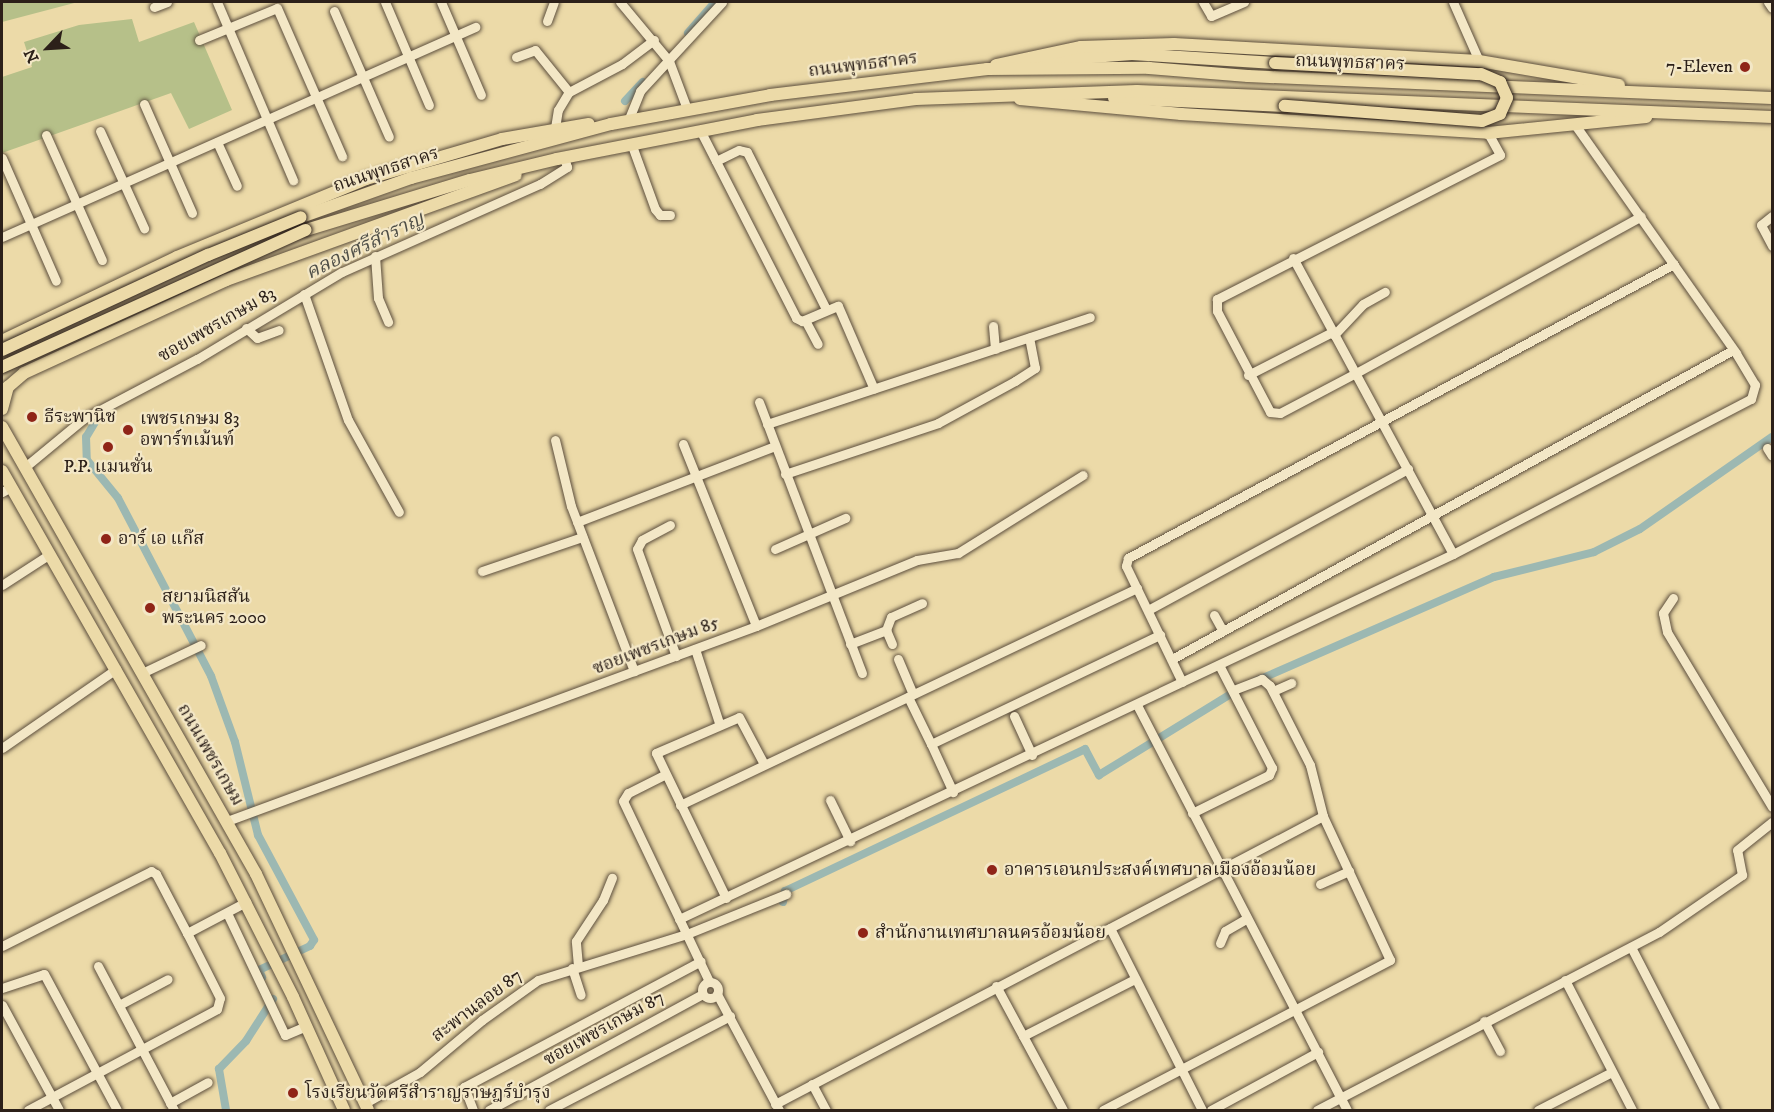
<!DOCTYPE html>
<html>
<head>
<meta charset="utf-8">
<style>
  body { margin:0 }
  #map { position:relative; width:1774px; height:1112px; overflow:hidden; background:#ecdaa8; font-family:"IM FELL DW Pica","Noto Serif Thai",serif }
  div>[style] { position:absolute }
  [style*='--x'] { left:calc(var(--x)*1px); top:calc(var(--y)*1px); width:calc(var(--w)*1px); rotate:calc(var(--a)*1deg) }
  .green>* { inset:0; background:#b6c089 }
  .canal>* { height:8px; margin:-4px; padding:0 4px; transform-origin:4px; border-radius:4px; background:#9cb8b2 }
  .roads { filter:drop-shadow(0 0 2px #5c4e3d) drop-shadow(0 0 2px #5c4e3d) }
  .minor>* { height:9px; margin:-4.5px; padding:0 4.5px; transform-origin:4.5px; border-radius:4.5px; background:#f3e7c6 }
  .minor>.ring { margin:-4.5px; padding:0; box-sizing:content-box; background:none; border:9px solid #f3e7c6; border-radius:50% }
  .major>* { height:12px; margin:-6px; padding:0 6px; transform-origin:6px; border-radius:6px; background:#ecdaa8 }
  .bridges { filter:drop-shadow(0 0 2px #2c2019) drop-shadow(0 0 2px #2c2019) }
  .major-bridge>* { height:12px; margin:-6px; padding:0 6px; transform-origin:6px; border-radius:6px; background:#ecdaa8 }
  .dots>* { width:16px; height:16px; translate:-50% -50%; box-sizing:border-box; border:3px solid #f3e7c6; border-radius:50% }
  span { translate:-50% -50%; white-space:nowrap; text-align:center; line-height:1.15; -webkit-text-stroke:4.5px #f3e7c6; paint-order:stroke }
  .street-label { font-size:18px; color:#2c2019 }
  .poi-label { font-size:18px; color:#2c2019 }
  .right { translate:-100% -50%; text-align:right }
  .left { translate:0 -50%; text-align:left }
  .water-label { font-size:20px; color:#4e4e47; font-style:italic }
  .frame { position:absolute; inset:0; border:3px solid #2c2019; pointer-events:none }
  .north { position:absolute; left:18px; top:18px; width:60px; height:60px; -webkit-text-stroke:4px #f3e7c6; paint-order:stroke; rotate:245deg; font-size:16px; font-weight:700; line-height:24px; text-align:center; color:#2c2019 }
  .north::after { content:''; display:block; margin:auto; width:21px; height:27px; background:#2c2019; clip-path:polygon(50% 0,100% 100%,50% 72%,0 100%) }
</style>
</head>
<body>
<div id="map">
  <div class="green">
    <i style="clip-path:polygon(2px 2px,78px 2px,2px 22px)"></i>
    <i style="clip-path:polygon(132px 19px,139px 42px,194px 22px,232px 110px,189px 129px,171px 93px,2px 153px,2px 77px,32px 67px,24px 42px,79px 25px)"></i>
  </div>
  <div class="canal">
    <i style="--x:688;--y:33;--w:41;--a:-48.9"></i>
    <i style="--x:625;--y:101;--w:26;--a:-47"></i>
    <i style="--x:111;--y:407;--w:18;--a:139"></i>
    <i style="--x:97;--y:419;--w:21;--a:121"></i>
    <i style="--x:86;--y:437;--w:23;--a:88"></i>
    <i style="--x:87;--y:460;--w:49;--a:50.8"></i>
    <i style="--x:118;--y:498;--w:201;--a:62.4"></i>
    <i style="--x:211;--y:676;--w:70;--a:70"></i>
    <i style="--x:235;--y:742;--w:96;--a:76.1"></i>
    <i style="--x:258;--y:835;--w:119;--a:61.9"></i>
    <i style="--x:314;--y:940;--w:7;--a:124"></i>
    <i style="--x:310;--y:946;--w:56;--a:154.8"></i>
    <i style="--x:259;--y:970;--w:8;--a:67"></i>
    <i style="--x:1256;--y:681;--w:260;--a:-23.6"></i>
    <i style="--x:1494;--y:577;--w:103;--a:-14"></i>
    <i style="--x:1594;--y:552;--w:51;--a:-26.6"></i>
    <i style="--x:1640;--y:529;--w:161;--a:-34.9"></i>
    <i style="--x:783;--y:902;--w:11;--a:-80"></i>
    <i style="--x:785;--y:891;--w:332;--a:-25.3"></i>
    <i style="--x:1085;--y:749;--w:30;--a:62"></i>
    <i style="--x:1099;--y:775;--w:164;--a:-31.6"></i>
    <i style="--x:226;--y:1110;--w:42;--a:-99.7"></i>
    <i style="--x:219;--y:1069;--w:39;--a:-46"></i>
    <i style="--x:246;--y:1041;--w:50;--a:-57.3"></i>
  </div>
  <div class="roads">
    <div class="minor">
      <i style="--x:217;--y:2;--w:194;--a:66.9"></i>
      <i style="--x:385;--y:2;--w:112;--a:66.9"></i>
      <i style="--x:441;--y:2;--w:101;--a:66.7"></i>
      <i style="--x:620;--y:2;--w:77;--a:50.3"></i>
      <i style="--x:669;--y:61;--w:51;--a:69.4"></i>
      <i style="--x:1203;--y:2;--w:16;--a:60"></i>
      <i style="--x:1211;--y:16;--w:36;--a:-23"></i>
      <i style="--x:1453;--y:2;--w:64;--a:66.2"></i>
      <i style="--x:1768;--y:2;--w:7;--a:56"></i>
      <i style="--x:154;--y:7;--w:14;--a:-21"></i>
      <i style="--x:334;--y:11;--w:137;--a:66.4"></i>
      <i style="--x:547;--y:21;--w:20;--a:-70"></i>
      <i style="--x:199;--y:40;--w:84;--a:-22.3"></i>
      <i style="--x:277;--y:8;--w:162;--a:66.3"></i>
      <i style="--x:516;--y:57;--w:20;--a:-20"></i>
      <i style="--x:535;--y:50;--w:54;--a:51"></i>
      <i style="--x:144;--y:104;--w:119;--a:66.2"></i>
      <i style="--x:628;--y:121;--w:32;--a:-68"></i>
      <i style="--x:640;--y:91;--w:121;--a:-47.3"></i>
      <i style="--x:555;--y:128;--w:18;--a:-81"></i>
      <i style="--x:558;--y:110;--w:21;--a:-59"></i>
      <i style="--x:569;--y:92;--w:60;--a:-27.8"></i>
      <i style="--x:622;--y:64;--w:40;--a:-37"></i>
      <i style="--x:700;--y:130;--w:211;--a:62.9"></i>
      <i style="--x:796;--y:318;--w:7;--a:27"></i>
      <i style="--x:802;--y:321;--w:39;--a:-23"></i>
      <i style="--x:838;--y:306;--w:90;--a:66.6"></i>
      <i style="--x:100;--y:131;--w:107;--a:65.6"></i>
      <i style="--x:1488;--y:133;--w:25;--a:61"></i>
      <i style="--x:1500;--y:155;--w:318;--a:153"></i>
      <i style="--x:1217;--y:299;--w:12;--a:90"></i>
      <i style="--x:1217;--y:311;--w:114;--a:62.3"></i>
      <i style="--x:1270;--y:412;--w:10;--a:6"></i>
      <i style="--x:1280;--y:413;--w:86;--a:-27.8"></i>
      <i style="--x:1356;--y:373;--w:325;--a:-28.8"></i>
      <i style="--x:46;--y:135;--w:137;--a:65.9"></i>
      <i style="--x:217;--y:142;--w:48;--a:65.6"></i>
      <i style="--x:631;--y:143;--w:70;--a:70"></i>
      <i style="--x:655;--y:209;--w:8;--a:50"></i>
      <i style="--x:660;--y:215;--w:10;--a:0"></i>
      <i style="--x:2;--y:158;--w:134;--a:66.3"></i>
      <i style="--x:716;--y:161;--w:25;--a:-26"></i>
      <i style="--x:739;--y:150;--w:8;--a:14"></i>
      <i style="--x:747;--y:152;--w:176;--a:63.3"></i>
      <i style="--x:1772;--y:216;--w:14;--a:141"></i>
      <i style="--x:1761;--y:225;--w:24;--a:62"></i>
      <i style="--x:2;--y:237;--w:518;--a:-23.94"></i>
      <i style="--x:375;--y:256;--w:42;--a:85.9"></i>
      <i style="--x:378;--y:298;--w:26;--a:67"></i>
      <i style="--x:1293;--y:258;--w:336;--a:61.6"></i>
      <i style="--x:304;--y:294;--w:133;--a:70.8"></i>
      <i style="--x:348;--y:420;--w:105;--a:61"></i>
      <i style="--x:805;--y:320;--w:27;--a:62"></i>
      <i style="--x:993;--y:326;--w:23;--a:85"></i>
      <i style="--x:246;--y:328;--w:15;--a:42"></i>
      <i style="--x:257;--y:338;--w:23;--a:-20"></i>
      <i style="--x:1334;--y:335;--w:42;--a:-46.9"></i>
      <i style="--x:1363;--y:304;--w:25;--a:-29"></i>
      <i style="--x:1248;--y:375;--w:94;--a:-27.1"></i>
      <i style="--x:759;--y:402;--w:290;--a:69.2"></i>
      <i style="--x:767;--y:424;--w:340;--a:-18.3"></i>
      <i style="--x:555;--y:440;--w:68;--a:76.4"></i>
      <i style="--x:571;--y:506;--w:177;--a:69.1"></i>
      <i style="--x:683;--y:444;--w:196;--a:68.1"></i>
      <i style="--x:1767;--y:448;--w:9;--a:58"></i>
      <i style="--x:25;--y:467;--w:75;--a:-39.6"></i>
      <i style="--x:83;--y:419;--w:129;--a:-27.8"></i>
      <i style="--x:197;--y:359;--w:169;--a:-31"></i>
      <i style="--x:342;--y:272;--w:217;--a:-24"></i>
      <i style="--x:540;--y:184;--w:32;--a:-32"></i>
      <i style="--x:567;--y:167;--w:9;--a:-108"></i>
      <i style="--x:785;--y:474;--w:161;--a:-18.4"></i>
      <i style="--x:938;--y:423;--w:88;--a:-28.6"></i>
      <i style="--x:1015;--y:381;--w:24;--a:-33"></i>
      <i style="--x:1035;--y:368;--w:31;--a:-101"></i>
      <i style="--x:2;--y:492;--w:10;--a:-29"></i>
      <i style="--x:577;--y:522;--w:212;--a:-21"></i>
      <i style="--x:670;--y:525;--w:32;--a:152"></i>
      <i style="--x:642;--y:540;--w:10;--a:119"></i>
      <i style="--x:637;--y:549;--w:114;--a:70"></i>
      <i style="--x:775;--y:549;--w:77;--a:-23.9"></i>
      <i style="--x:482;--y:571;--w:106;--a:-18.8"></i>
      <i style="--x:2;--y:585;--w:57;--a:-32.9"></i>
      <i style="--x:1673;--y:598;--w:18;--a:124"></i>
      <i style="--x:1663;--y:613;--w:19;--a:78"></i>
      <i style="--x:1667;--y:632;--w:204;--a:59"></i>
      <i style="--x:1148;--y:610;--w:296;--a:-28.5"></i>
      <i style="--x:1214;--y:615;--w:18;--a:61"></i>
      <i style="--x:850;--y:644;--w:39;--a:-21"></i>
      <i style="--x:892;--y:644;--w:15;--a:-113"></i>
      <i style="--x:886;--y:630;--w:14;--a:-69"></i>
      <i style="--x:891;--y:617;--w:34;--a:-24"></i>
      <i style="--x:695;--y:649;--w:78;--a:72"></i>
      <i style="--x:898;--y:659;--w:38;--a:67"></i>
      <i style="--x:1172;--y:659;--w:640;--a:-28.85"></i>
      <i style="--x:142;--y:673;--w:65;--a:-25.4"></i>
      <i style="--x:1182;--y:682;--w:129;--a:-115.8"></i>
      <i style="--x:1126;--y:566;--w:8;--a:-76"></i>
      <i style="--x:1128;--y:558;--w:620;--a:-28.3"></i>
      <i style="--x:1273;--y:691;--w:20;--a:-24"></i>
      <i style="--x:908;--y:697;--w:52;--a:63.9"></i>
      <i style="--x:931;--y:744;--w:254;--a:-25.5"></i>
      <i style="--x:1137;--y:705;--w:456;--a:62.6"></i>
      <i style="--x:1014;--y:716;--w:43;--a:65.2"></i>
      <i style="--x:931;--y:744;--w:53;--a:65.4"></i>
      <i style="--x:2;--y:748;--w:139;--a:-34.7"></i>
      <i style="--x:664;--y:775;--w:40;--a:153.4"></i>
      <i style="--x:628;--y:793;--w:9;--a:122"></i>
      <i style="--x:623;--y:801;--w:199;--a:64.5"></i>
      <i style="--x:830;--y:800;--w:46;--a:64"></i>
      <i style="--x:680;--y:805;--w:506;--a:-25.4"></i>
      <i style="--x:1192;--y:813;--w:86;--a:-26.3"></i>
      <i style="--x:1269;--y:775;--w:8;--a:-67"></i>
      <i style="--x:1272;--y:768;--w:116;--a:-117.2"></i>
      <i style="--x:227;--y:821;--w:564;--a:-20.23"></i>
      <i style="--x:756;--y:626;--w:174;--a:-22.3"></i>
      <i style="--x:917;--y:560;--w:42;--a:-9.7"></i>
      <i style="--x:958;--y:553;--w:147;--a:-32"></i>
      <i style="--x:1320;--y:884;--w:32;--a:-24"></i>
      <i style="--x:726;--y:898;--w:161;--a:-115.8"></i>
      <i style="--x:656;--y:753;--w:90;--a:-23.4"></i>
      <i style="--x:739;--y:717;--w:53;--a:62"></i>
      <i style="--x:227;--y:913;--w:135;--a:64.6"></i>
      <i style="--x:285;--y:1035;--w:23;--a:-23"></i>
      <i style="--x:679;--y:919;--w:856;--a:-25.25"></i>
      <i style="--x:1453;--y:554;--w:336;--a:-27.5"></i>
      <i style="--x:1751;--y:399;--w:15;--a:-74"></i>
      <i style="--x:1755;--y:385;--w:37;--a:-121"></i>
      <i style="--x:1736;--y:353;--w:279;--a:-125.2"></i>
      <i style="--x:1110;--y:928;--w:204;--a:63.2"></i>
      <i style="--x:1220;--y:943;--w:13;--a:-67"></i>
      <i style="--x:1225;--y:931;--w:24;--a:-30"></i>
      <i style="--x:2;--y:946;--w:167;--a:-26.7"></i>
      <i style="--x:151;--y:871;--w:6;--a:31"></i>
      <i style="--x:156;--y:874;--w:67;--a:62.3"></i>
      <i style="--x:1631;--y:947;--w:183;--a:62.7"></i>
      <i style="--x:98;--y:966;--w:163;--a:62.2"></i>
      <i style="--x:578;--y:966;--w:25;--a:-95"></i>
      <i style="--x:576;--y:941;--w:49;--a:-56.6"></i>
      <i style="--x:603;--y:900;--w:24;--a:-68"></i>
      <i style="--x:572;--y:968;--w:28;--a:72"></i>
      <i style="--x:1565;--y:980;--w:146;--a:62.7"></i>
      <i class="ring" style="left:702px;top:982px;width:7px;height:7px"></i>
      <i style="--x:996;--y:986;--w:141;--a:61.6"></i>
      <i style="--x:2;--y:988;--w:44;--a:-18.4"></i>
      <i style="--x:44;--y:974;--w:154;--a:61.8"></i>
      <i style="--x:717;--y:994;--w:132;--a:61.9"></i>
      <i style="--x:2;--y:1005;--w:119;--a:61.5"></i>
      <i style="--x:119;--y:1005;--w:55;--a:-28"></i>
      <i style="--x:1484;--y:1021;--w:34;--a:62"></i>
      <i style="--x:1023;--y:1036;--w:126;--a:-27"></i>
      <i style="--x:812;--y:1084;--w:30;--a:62"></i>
      <i style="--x:170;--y:1103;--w:43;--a:-28.9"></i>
      <i style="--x:365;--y:1103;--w:63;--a:-29.4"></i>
      <i style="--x:420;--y:1072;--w:81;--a:-40"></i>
      <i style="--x:482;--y:1020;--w:69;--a:-35.5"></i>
      <i style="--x:538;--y:980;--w:156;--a:-17.2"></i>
      <i style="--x:687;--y:934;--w:107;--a:-22"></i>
      <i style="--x:775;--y:1104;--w:619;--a:-27.72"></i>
      <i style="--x:28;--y:1110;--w:214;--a:-28.1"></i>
      <i style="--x:217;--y:1009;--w:11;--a:-75"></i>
      <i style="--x:220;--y:998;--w:73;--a:-116.9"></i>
      <i style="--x:187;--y:933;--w:67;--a:-27.7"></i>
      <i style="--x:473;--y:1110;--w:25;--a:-111"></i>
      <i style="--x:464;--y:1087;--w:268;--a:-28"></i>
      <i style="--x:489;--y:1110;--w:243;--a:-28.5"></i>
      <i style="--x:549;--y:1110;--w:204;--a:-27.4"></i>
      <i style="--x:1103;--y:1110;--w:324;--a:-27.6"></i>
      <i style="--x:1390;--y:960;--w:159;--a:-115"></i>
      <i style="--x:1323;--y:816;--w:53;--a:-104.3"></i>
      <i style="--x:1310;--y:765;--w:89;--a:-116.9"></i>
      <i style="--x:1270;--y:686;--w:11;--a:-139"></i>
      <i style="--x:1262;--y:679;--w:31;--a:159"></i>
      <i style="--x:1211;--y:1110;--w:122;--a:-28.5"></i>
      <i style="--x:1317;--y:1110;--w:386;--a:-27.5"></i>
      <i style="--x:1659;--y:932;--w:101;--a:-34.5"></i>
      <i style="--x:1742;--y:875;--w:25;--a:-101"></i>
      <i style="--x:1737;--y:850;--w:45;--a:-38.7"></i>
      <i style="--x:1538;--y:1110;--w:83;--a:-27.2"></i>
    </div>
    <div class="major">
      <i style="--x:1038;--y:61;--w:94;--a:-4.3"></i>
      <i style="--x:1132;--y:54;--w:143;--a:3.6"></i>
      <i style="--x:996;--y:65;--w:87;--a:-12"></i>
      <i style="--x:1081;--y:47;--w:93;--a:-1.8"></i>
      <i style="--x:1174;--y:44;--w:305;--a:3.2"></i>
      <i style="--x:1479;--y:61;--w:142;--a:9.7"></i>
      <i style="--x:1114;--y:98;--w:171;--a:2.7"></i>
      <i style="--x:1020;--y:99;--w:162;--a:5.3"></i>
      <i style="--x:1181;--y:114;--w:308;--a:3.5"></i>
      <i style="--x:1488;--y:133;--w:159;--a:-5.8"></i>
      <i style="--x:301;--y:217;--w:117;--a:-19.5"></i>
      <i style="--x:411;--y:178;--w:207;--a:-15.1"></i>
      <i style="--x:611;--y:124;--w:162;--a:-10.3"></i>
      <i style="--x:770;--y:95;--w:219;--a:-6.8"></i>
      <i style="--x:987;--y:69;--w:162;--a:-0.4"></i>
      <i style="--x:1149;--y:68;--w:99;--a:4.6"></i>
      <i style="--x:1248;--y:76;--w:524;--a:2.4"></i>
      <i style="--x:306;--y:230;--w:171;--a:-17"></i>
      <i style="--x:470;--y:180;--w:89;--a:-13.6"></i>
      <i style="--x:557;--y:159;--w:204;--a:-11"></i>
      <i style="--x:757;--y:120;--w:160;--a:-7.5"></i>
      <i style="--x:916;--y:99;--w:221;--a:-2.1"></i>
      <i style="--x:1137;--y:91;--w:636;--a:2.34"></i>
      <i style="--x:2;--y:341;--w:194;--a:-25.6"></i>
      <i style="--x:177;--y:257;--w:204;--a:-22.4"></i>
      <i style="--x:366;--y:179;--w:142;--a:-16.4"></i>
      <i style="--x:502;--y:139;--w:88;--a:-9.8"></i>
      <i style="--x:2;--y:409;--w:23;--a:-75"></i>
      <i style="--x:8;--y:387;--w:21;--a:-41"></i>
      <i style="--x:24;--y:373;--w:222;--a:-24.7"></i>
      <i style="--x:226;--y:280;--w:308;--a:-19.9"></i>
      <i style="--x:2;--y:427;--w:514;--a:60.39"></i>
      <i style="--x:256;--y:874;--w:261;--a:64.6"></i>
      <i style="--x:2;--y:471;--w:440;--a:60.3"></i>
      <i style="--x:220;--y:853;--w:161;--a:63.1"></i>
      <i style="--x:293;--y:997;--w:124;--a:65.7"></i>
    </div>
  </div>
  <div class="bridges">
    <div class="major-bridge">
      <i style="--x:1275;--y:63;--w:206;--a:3.1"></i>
      <i style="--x:1481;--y:74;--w:21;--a:23"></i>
      <i style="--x:1500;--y:82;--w:17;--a:66"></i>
      <i style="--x:1507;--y:98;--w:17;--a:114"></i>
      <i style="--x:1500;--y:114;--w:19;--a:159"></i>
      <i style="--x:1482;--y:121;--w:198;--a:-175.6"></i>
      <i style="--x:2;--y:350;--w:227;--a:-24.8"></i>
      <i style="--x:208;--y:255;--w:100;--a:-22.2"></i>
      <i style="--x:2;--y:367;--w:333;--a:-24.3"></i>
    </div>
  </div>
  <div class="dots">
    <i style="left:1745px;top:67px;background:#8f2418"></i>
    <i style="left:32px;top:417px;background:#8f2418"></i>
    <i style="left:128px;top:430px;background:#8f2418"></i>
    <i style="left:108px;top:447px;background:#8f2418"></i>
    <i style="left:106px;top:539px;background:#8f2418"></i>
    <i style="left:150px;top:608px;background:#8f2418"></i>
    <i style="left:992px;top:870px;background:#8f2418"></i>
    <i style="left:863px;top:933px;background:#8f2418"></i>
    <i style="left:293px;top:1093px;background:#8f2418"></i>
  </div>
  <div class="street-label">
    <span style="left:1350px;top:63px;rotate:2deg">ถนนพุทธสาคร</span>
    <span style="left:863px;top:65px;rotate:-7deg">ถนนพุทธสาคร</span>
    <span style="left:386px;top:170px;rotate:-18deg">ถนนพุทธสาคร</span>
    <span style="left:217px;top:325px;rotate:-30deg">ซอยเพชรเกษม 83</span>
    <span style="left:656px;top:646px;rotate:-21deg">ซอยเพชรเกษม 85</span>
    <span style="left:210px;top:755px;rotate:60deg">ถนนเพชรเกษม</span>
    <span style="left:477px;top:1006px;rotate:-37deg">สะพานลอย 87</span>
    <span style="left:604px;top:1029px;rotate:-29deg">ซอยเพชรเกษม 87</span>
  </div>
  <div class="poi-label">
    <span class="right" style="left:1733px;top:67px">7-Eleven</span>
    <span class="left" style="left:44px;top:417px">ธีระพานิช</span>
    <span class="left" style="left:140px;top:430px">เพชรเกษม 83<br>อพาร์ทเม้นท์</span>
    <span style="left:108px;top:467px">P.P. แมนชั่น</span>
    <span class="left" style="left:118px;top:539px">อาร์ เอ แก๊ส</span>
    <span class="left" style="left:162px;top:608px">สยามนิสสัน<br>พระนคร 2000</span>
    <span class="left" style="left:1004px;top:870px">อาคารเอนกประสงค์เทศบาลเมืองอ้อมน้อย</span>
    <span class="left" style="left:875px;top:933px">สำนักงานเทศบาลนครอ้อมน้อย</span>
    <span class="left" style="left:305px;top:1093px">โรงเรียนวัดศรีสําราญราษฎร์บํารุง</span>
  </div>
  <div class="water-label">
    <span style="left:365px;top:246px;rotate:-26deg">คลองศรีสำราญ</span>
  </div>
  <div class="frame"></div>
  <div class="north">N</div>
</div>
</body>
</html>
